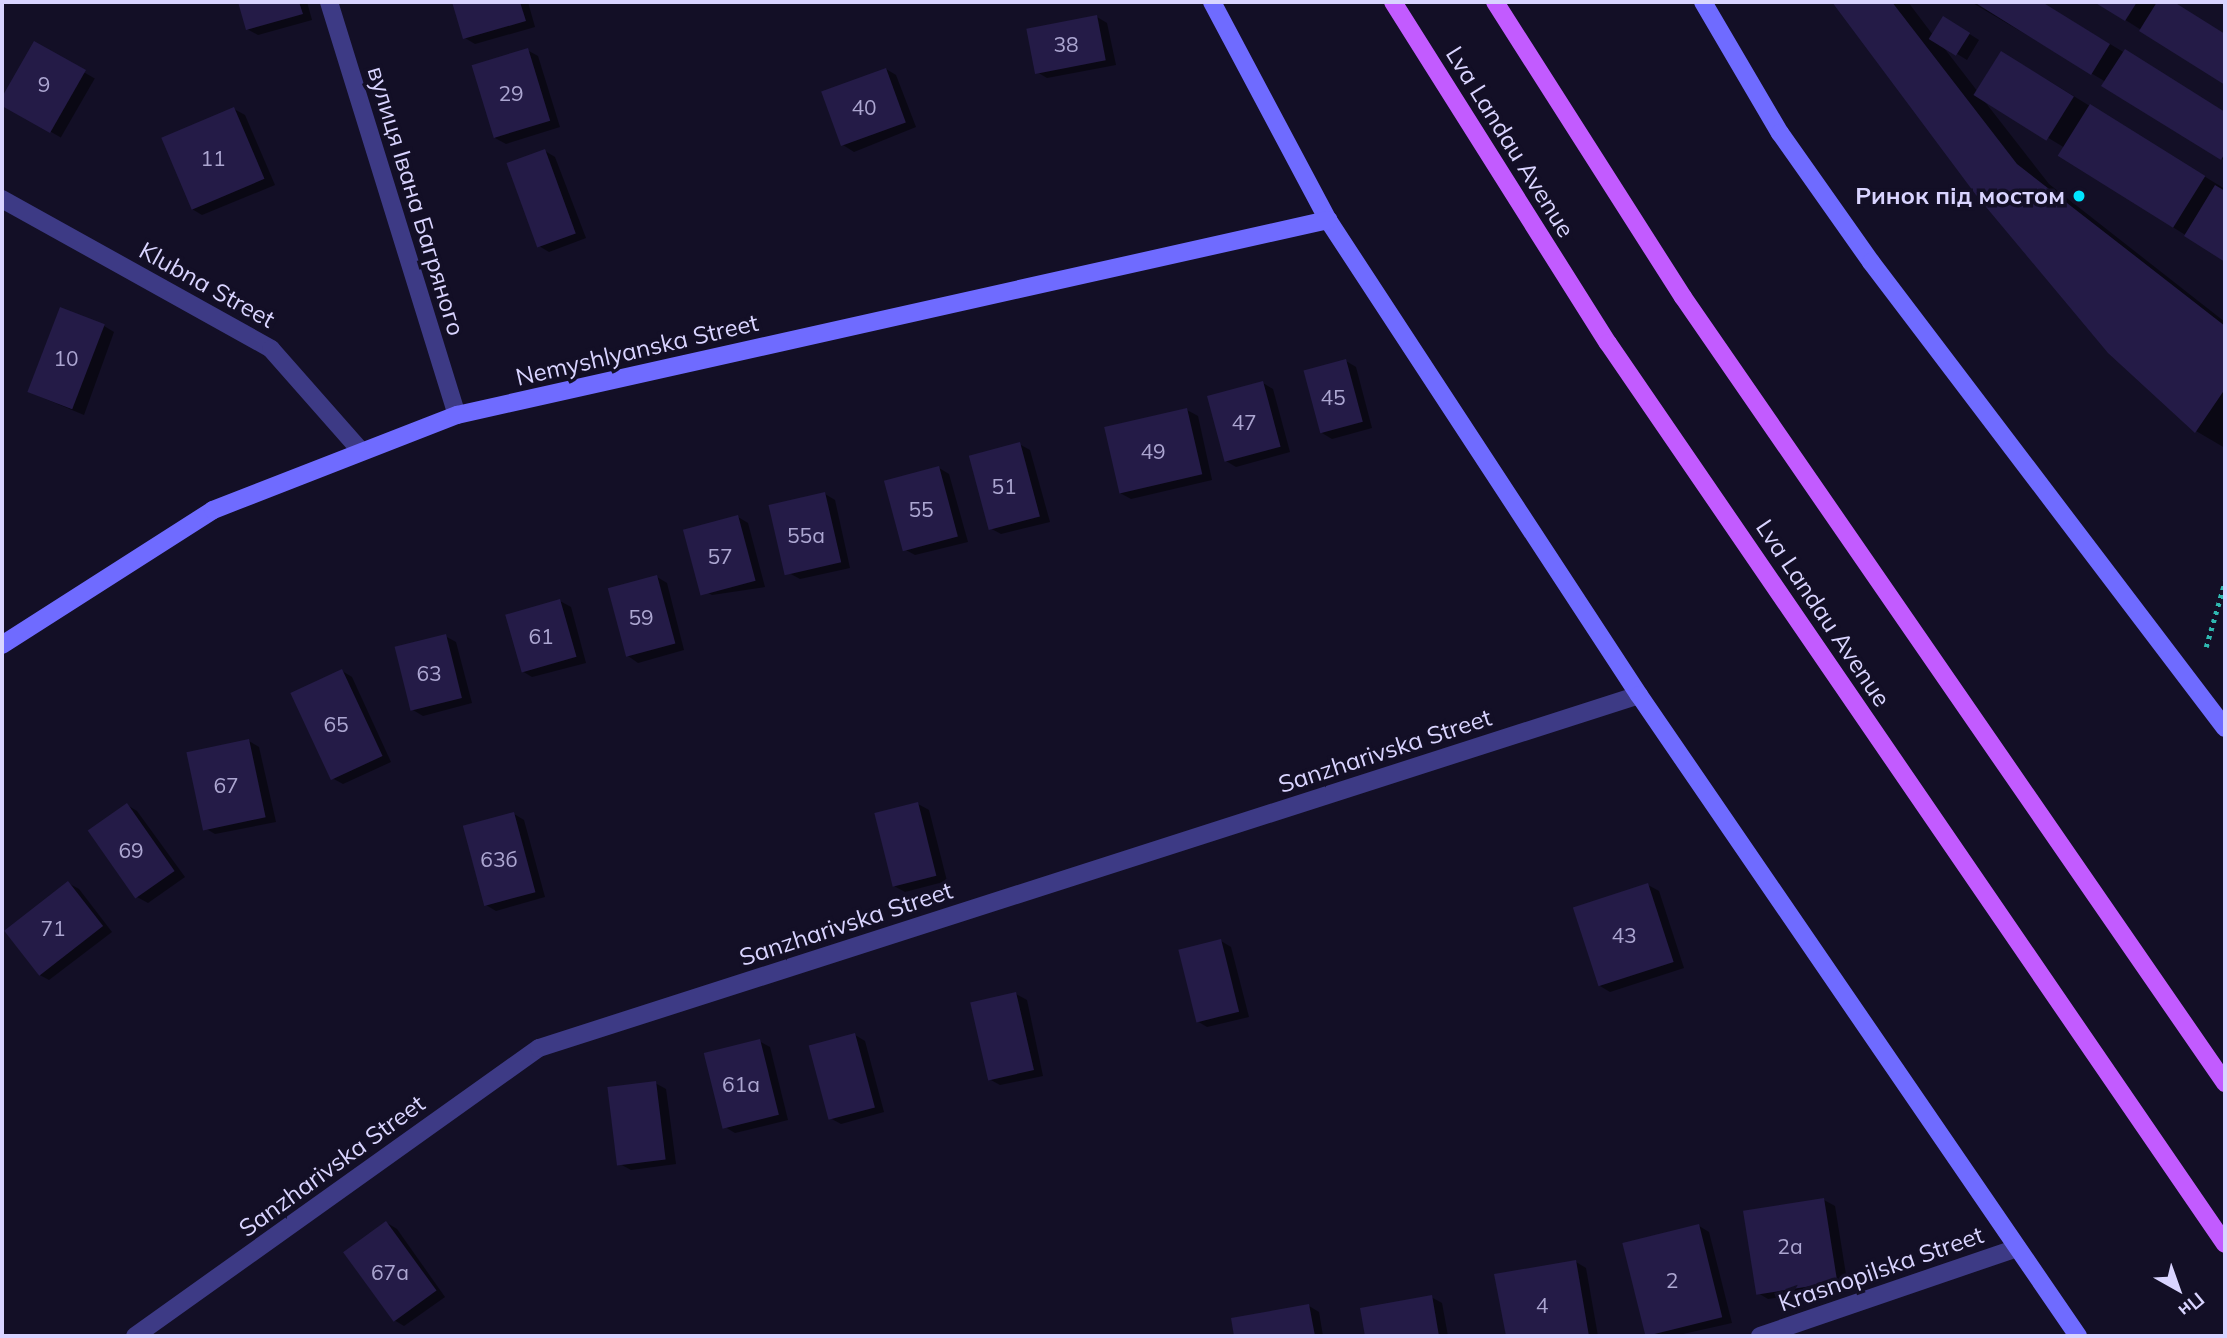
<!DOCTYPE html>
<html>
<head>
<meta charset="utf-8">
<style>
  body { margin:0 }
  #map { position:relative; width:2227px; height:1338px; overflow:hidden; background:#130f26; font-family:Mulish,sans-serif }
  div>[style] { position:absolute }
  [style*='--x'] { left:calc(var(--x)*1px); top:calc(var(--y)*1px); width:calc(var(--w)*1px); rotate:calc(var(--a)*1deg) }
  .shadow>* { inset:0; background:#0007; transform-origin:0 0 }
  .building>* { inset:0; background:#241b47; transform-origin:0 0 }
  .path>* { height:4.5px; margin-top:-2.25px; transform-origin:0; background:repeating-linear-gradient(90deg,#2fb8b0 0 3.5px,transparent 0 8.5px) }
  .street>* { height:18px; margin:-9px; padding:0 9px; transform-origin:9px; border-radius:9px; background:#3d3a85 }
  .secondary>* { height:18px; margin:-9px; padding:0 9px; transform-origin:9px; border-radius:9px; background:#6f6bff }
  .primary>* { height:18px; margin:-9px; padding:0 9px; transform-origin:9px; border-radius:9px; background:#c25bff }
  .dots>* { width:19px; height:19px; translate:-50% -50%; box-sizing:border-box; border:4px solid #130f26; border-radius:50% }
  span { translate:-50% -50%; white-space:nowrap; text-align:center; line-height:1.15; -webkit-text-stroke:7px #130f26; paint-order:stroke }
  .number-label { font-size:21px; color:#aca6d1 }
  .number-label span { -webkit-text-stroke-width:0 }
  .street-label { font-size:24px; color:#d9d4ff }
  .poi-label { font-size:24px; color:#d9d4ff; font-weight:700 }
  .right { translate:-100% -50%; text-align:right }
  .frame { position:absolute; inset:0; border:4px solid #d9d4ff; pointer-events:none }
  .north { position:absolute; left:2143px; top:1254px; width:70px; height:70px; -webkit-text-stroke:5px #130f26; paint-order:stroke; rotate:140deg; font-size:19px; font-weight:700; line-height:28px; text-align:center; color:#d9d4ff }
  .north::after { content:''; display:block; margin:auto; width:24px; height:32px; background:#d9d4ff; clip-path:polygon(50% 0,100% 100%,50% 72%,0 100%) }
</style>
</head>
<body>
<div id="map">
  <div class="shadow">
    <i style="clip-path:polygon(240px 2px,307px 2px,312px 20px,258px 35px,247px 29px)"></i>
    <i style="clip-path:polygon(454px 2px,528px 2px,535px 27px,475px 44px,465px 38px)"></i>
    <i style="clip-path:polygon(1834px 2px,1908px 2px,1933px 35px,1944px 18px,1979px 40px,1967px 60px,1941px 44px,1978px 92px,2023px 65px,2225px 189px,2225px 260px,2060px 156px,2065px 148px,1982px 98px,2049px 184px,2225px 322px,2225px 448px,2196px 431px,2109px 352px,1977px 194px)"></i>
    <i style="clip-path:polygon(1971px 2px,2040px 2px,2225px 113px,2225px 161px,2103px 85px,2106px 82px)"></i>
    <i style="clip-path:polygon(2097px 2px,2171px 2px,2225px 35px,2225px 83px)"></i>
    <i style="clip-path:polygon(1097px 17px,1107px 23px,1116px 65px,1047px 78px,1037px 72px)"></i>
    <i style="left:35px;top:44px;width:69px;height:68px;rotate:30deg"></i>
    <i style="clip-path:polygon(527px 50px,538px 56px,560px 127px,506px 144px,495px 138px)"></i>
    <i style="clip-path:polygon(886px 69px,896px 75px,916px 127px,854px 152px,843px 145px)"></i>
    <i style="clip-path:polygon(234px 109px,245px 115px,275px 185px,202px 215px,192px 209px)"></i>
    <i style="clip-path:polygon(545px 151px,555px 157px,586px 238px,549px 252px,539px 246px)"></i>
    <i style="clip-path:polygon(104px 326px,114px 332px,84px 415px,29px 392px)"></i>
    <i style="clip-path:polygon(1346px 361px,1356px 367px,1372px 428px,1332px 439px,1322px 433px)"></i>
    <i style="clip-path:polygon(1263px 383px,1273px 389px,1290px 452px,1236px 467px,1226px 461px)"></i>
    <i style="clip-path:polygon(1187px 410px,1198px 416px,1212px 480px,1131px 499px,1120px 493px)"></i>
    <i style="clip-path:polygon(1019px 444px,1030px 450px,1050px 522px,1001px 534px,990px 528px)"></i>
    <i style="clip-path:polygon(939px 468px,949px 474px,968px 542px,915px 555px,904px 549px)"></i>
    <i style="clip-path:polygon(825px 494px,835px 500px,850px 568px,800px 579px,789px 573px)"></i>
    <i style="clip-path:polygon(738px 517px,748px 523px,765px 587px,712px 595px,701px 589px)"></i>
    <i style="clip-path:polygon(657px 577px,667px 583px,684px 650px,638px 663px,628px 656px)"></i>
    <i style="clip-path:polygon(560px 601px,571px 607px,586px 663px,532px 677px,522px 671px)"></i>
    <i style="clip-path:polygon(445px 636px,456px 642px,472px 703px,423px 716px,413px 710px)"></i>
    <i style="clip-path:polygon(342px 671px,352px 677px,391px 762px,343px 784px,332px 778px)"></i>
    <i style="clip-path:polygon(249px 741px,259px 747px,276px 822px,215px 834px,205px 828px)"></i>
    <i style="clip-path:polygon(918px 804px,929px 810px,947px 881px,905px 892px,894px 886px)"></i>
    <i style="clip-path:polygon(127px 805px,137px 811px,185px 877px,148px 903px,137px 897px)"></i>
    <i style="clip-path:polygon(514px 814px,524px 820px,545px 897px,496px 911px,486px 905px)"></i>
    <i style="clip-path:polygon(68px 883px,79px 889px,112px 932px,49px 980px,38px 974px)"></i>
    <i style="clip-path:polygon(1648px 885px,1659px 891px,1684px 968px,1610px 992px,1600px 986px)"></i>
    <i style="clip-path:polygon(1221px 941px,1231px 947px,1249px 1017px,1207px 1027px,1197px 1021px)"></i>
    <i style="clip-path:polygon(1016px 994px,1027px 1000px,1043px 1076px,1000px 1085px,989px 1079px)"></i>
    <i style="clip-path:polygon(855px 1035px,865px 1041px,884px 1112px,841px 1124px,830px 1118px)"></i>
    <i style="clip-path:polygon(759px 1041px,770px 1047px,788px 1120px,735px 1133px,725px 1127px)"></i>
    <i style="clip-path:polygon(655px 1083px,666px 1089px,676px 1164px,631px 1170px,620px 1164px)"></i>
    <i style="clip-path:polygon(1824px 1200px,1835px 1206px,1848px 1287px,1768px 1299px,1758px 1293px)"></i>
    <i style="clip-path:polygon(387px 1223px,397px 1229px,445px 1297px,404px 1326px,394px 1320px)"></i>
    <i style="clip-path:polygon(1699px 1226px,1709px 1232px,1732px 1323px,1674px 1336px,1649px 1336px)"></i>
    <i style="clip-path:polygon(1576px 1262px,1586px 1268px,1598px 1336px,1507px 1336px,1496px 1276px)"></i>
    <i style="clip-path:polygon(1431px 1297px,1442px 1303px,1448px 1336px,1367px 1336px,1362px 1309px)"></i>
    <i style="clip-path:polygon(1309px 1306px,1319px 1312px,1323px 1336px,1236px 1336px,1233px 1319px)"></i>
  </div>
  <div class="building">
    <i style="clip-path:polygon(238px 2px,299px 2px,303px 14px,246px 30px)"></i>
    <i style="clip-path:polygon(452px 2px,520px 2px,526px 21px,463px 39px)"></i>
    <i style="clip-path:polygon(1832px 2px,1892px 2px,2017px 164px,2225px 326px,2225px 389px,2195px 433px,2108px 353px,1976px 195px)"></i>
    <i style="clip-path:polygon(1974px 2px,2042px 2px,2110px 44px,2091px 75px)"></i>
    <i style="clip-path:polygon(2094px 2px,2137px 2px,2125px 21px)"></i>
    <i style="clip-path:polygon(2157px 2px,2174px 2px,2225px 34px,2225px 85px,2139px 31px)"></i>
    <i style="left:1097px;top:15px;width:46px;height:72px;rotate:79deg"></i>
    <i style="left:1943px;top:16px;width:32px;height:27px;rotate:32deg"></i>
    <i style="clip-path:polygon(34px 41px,86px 70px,50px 133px,2px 106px,2px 97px)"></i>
    <i style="left:528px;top:48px;width:76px;height:59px;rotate:73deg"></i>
    <i style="clip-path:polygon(2125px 49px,2225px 112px,2225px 153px,2221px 160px,2101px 86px)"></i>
    <i style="left:2001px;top:51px;width:86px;height:52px;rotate:32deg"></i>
    <i style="left:886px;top:68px;width:58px;height:69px;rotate:70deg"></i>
    <i style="left:2090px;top:104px;width:136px;height:61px;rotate:32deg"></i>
    <i style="left:234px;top:107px;width:78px;height:79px;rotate:67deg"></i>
    <i style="left:545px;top:149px;width:90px;height:41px;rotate:70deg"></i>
    <i style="clip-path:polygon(2215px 185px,2225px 191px,2225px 262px,2184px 236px)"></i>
    <i style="left:60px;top:307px;width:48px;height:91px;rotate:21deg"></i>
    <i style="left:1346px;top:359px;width:65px;height:44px;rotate:75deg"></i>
    <i style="left:1263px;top:381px;width:68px;height:58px;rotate:75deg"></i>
    <i style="left:1187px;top:408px;width:68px;height:85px;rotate:77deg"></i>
    <i style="left:1020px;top:442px;width:77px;height:53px;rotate:75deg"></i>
    <i style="left:939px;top:466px;width:73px;height:57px;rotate:75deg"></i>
    <i style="left:825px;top:492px;width:72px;height:58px;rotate:77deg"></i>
    <i style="left:738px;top:515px;width:68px;height:57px;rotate:75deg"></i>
    <i style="left:657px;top:575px;width:71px;height:51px;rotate:75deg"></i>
    <i style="left:560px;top:599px;width:60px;height:57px;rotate:74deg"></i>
    <i style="left:446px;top:634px;width:66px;height:53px;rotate:76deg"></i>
    <i style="left:342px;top:669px;width:96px;height:57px;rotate:65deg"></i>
    <i style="left:249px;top:739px;width:80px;height:64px;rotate:78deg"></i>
    <i style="left:918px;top:802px;width:76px;height:45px;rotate:76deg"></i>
    <i style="left:127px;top:803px;width:83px;height:48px;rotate:55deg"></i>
    <i style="left:514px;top:812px;width:83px;height:53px;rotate:75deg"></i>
    <i style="left:68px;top:881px;width:57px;height:81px;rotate:52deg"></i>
    <i style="left:1648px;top:883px;width:83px;height:79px;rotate:72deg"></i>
    <i style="left:1221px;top:939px;width:75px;height:44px;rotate:76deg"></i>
    <i style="left:1016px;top:992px;width:80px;height:47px;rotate:77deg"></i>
    <i style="left:855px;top:1033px;width:77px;height:48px;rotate:75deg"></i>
    <i style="left:760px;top:1039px;width:78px;height:58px;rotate:76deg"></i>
    <i style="left:656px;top:1081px;width:79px;height:49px;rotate:83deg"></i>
    <i style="left:1824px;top:1198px;width:85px;height:82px;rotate:81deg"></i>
    <i style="left:386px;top:1221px;width:86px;height:53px;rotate:54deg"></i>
    <i style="left:1699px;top:1224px;width:96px;height:79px;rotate:76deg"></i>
    <i style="clip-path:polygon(1576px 1260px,1589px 1336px,1506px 1336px,1494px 1274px)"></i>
    <i style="clip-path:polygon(1432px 1295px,1439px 1336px,1365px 1336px,1360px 1308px)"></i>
    <i style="clip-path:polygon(1309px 1304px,1315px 1336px,1234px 1336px,1231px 1318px)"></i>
  </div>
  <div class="path">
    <i style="--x:2206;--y:647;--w:69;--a:-73.9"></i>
  </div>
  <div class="street">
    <i style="--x:329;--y:2;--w:432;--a:72.8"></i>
    <i style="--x:2;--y:199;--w:308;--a:29.1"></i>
    <i style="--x:271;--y:349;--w:135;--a:48.6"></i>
    <i style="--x:135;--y:1336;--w:496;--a:-35.5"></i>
    <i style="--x:539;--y:1048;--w:1155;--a:-17.79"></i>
    <i style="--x:1760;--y:1336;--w:272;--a:-18.9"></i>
  </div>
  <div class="secondary">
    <i style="--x:1212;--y:2;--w:247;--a:62"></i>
    <i style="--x:1328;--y:220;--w:568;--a:56.79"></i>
    <i style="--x:1639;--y:695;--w:777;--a:55.59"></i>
    <i style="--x:1703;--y:2;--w:152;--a:59.6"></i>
    <i style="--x:1780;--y:133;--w:158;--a:54.8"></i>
    <i style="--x:1871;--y:262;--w:585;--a:52.78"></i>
    <i style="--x:2;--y:645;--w:250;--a:-32.6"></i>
    <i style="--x:213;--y:510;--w:262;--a:-21.3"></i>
    <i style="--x:457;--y:415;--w:893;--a:-12.62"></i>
  </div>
  <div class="primary">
    <i style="--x:1393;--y:2;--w:403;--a:57.8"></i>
    <i style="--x:1608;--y:343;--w:1092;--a:55.6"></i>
    <i style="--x:1495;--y:2;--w:350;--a:57.5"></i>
    <i style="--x:1683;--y:297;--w:955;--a:55.41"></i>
  </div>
  <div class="dots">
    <i style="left:2079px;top:196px;background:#00e5ff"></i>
  </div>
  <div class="number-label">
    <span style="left:1066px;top:44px">38</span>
    <span style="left:44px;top:84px">9</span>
    <span style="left:511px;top:93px">29</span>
    <span style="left:864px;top:107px">40</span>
    <span style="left:213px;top:158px">11</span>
    <span style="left:66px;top:358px">10</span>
    <span style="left:1333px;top:397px">45</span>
    <span style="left:1244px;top:422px">47</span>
    <span style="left:1153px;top:451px">49</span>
    <span style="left:1004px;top:486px">51</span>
    <span style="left:921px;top:509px">55</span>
    <span style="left:806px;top:535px">55а</span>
    <span style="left:720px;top:556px">57</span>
    <span style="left:641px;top:617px">59</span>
    <span style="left:541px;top:636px">61</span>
    <span style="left:429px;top:673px">63</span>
    <span style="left:336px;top:724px">65</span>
    <span style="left:226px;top:785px">67</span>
    <span style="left:131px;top:850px">69</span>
    <span style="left:499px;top:859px">63б</span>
    <span style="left:53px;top:928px">71</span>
    <span style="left:1624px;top:935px">43</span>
    <span style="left:741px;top:1084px">61а</span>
    <span style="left:1790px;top:1246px">2а</span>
    <span style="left:390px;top:1272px">67а</span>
    <span style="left:1672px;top:1280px">2</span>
    <span style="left:1542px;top:1305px">4</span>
  </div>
  <div class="street-label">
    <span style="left:1510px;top:142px;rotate:58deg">Lva Landau Avenue</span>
    <span style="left:416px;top:201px;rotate:73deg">вулиця Івана Багряного</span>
    <span style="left:207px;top:285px;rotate:29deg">Klubna Street</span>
    <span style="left:637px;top:350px;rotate:-13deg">Nemyshlyanska Street</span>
    <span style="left:1823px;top:613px;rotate:56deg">Lva Landau Avenue</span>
    <span style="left:1385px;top:751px;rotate:-18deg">Sanzharivska Street</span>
    <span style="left:846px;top:924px;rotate:-18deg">Sanzharivska Street</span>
    <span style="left:332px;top:1166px;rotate:-36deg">Sanzharivska Street</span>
    <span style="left:1881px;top:1269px;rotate:-19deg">Krasnopilska Street</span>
  </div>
  <div class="poi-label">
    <span class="right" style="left:2065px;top:196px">Ринок під мостом</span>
  </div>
  <div class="frame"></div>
  <div class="north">Пн</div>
</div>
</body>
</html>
